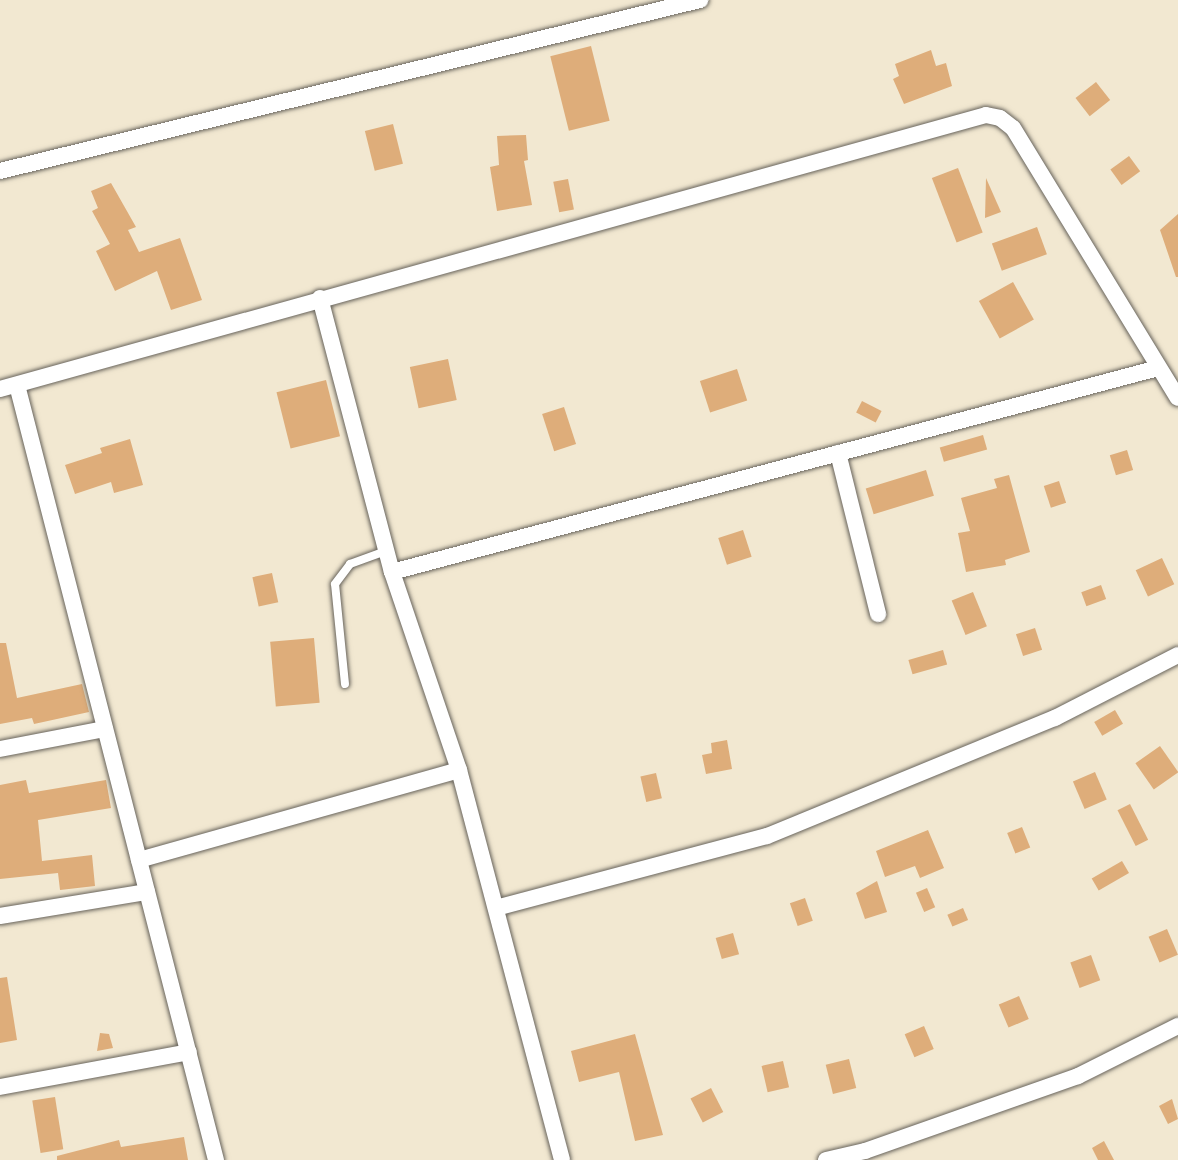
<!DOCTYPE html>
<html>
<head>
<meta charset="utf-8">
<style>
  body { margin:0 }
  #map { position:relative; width:1178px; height:1160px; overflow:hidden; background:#f2e8d1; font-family:"IM FELL Great Primer",serif }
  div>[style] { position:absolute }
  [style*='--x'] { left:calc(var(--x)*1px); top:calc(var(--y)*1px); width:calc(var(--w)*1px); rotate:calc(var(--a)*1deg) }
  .building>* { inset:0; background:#dead7a; transform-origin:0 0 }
  .roads { filter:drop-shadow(0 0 2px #67635b) drop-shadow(0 0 2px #67635b) }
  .service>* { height:8px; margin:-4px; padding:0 4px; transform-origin:4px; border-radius:4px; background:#fff }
  .minor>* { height:16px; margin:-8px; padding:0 8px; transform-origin:8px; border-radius:8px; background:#fff }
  span { translate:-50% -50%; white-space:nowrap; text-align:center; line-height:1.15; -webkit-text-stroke:6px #f7f3e8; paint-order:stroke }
</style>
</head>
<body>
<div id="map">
  <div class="building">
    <i style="left:591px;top:46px;width:77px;height:42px;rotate:76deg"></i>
    <i style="clip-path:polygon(931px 50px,936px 66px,946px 63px,952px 86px,904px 104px,893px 79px,899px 76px,895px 64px)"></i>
    <i style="left:1096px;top:82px;width:23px;height:26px;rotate:52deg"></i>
    <i style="left:393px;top:124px;width:41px;height:29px;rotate:76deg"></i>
    <i style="clip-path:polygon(526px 135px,528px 160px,524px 161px,532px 205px,497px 211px,490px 167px,499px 165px,497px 136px)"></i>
    <i style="left:1129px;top:156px;width:19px;height:23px;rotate:54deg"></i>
    <i style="left:958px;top:168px;width:69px;height:28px;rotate:69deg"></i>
    <i style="clip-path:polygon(986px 178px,1001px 212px,985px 218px)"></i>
    <i style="left:568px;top:179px;width:31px;height:15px;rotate:79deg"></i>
    <i style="clip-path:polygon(111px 183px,136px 227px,128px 230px,139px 252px,180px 238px,202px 300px,171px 310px,157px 271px,115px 291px,96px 251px,110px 244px,92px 211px,98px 208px,91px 191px)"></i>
    <i style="clip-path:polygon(1178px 214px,1178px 277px,1176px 277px,1160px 230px)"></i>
    <i style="left:1037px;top:227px;width:29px;height:48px;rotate:70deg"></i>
    <i style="left:1013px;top:282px;width:43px;height:39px;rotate:61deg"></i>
    <i style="left:448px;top:359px;width:42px;height:39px;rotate:78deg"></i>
    <i style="left:737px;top:369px;width:33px;height:39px;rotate:72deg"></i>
    <i style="left:326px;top:380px;width:58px;height:51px;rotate:76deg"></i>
    <i style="left:862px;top:401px;width:22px;height:13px;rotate:27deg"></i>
    <i style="left:564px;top:407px;width:39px;height:23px;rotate:72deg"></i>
    <i style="left:983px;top:435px;width:15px;height:45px;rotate:74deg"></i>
    <i style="clip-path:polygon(130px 439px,143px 485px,114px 493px,111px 482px,75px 494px,65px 465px,102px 453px,100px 448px)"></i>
    <i style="left:1127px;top:450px;width:21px;height:18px;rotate:73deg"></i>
    <i style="left:926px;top:470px;width:27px;height:63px;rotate:73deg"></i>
    <i style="clip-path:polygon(1009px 475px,1030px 552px,1005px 560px,1006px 565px,966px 572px,958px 533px,970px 531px,961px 498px,997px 488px,994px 479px)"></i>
    <i style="left:1059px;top:481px;width:23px;height:16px;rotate:72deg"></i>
    <i style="left:743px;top:530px;width:28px;height:26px;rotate:72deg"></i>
    <i style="left:1162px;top:558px;width:29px;height:29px;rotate:65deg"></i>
    <i style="left:272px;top:573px;width:30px;height:20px;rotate:78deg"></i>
    <i style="left:1101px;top:585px;width:15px;height:21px;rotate:70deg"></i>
    <i style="left:973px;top:592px;width:37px;height:23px;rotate:68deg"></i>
    <i style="left:1035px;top:628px;width:23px;height:20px;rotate:72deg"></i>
    <i style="left:314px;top:638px;width:65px;height:44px;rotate:85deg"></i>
    <i style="clip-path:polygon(0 643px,6px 643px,17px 698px,82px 684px,89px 712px,34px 724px,32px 718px,0 724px)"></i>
    <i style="left:943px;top:650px;width:15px;height:36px;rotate:74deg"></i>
    <i style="left:1115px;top:710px;width:16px;height:24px;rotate:60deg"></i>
    <i style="clip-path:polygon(727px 740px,732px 769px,706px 774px,702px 755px,712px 753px,711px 743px)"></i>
    <i style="left:1160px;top:746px;width:32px;height:30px;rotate:55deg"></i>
    <i style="left:1095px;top:772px;width:30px;height:24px;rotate:67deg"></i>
    <i style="left:656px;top:773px;width:26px;height:16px;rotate:77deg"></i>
    <i style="clip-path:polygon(26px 780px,29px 793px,106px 780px,111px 808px,38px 820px,42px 861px,92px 855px,95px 886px,60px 890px,58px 873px,0 879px,0 785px)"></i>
    <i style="left:1130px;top:804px;width:40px;height:14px;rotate:63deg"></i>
    <i style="left:1022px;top:827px;width:22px;height:16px;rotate:68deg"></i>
    <i style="clip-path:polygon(928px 830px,944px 868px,920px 878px,915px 866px,885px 877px,876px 851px)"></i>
    <i style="left:1122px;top:861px;width:14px;height:35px;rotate:60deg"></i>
    <i style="clip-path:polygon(877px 881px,887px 912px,865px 919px,856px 893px)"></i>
    <i style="left:927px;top:888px;width:21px;height:12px;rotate:67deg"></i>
    <i style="left:805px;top:898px;width:24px;height:16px;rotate:71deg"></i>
    <i style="left:963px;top:908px;width:13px;height:17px;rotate:67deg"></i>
    <i style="left:1167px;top:929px;width:28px;height:20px;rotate:67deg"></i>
    <i style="left:733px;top:933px;width:22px;height:18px;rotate:74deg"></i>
    <i style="left:1091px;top:955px;width:27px;height:22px;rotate:70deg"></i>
    <i style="clip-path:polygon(7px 977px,17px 1040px,0 1043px,0 978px)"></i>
    <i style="left:1019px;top:996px;width:25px;height:22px;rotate:67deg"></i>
    <i style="left:924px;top:1026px;width:25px;height:21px;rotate:67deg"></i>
    <i style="clip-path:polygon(100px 1033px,109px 1034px,113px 1048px,97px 1051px)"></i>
    <i style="clip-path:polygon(635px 1034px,663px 1135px,635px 1141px,619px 1072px,579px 1082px,571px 1051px)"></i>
    <i style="left:849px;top:1059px;width:30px;height:24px;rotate:76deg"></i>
    <i style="left:783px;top:1061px;width:27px;height:22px;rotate:77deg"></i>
    <i style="left:711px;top:1088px;width:27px;height:23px;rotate:63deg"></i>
    <i style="left:55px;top:1097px;width:53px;height:23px;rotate:81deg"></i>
    <i style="clip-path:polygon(1172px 1099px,1178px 1119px,1168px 1124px,1159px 1106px)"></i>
    <i style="clip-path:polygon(184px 1137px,188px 1160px,57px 1160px,57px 1156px,119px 1140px,121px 1147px)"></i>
    <i style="clip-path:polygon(1104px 1141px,1114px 1160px,1098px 1160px,1092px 1148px)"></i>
  </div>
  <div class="roads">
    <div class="service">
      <i style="--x:345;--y:684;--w:100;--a:-95.7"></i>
      <i style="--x:335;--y:584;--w:25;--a:-53"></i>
      <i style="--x:350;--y:564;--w:38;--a:-20"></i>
    </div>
    <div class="minor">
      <i style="--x:0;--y:171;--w:721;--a:-13.73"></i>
      <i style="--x:320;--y:298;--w:283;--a:75.3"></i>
      <i style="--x:392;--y:572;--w:209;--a:71.3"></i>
      <i style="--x:17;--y:385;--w:800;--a:75.6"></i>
      <i style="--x:0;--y:389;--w:1023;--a:-15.53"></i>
      <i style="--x:986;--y:115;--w:14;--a:12"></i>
      <i style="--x:1000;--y:118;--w:16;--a:38"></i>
      <i style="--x:1013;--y:128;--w:316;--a:58.6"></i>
      <i style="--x:838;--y:453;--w:166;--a:76"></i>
      <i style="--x:392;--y:572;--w:793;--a:-14.91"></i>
      <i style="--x:0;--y:749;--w:107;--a:-10.8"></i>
      <i style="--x:139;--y:860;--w:332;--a:-15.7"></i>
      <i style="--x:459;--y:770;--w:403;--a:75.2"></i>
      <i style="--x:496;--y:908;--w:280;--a:-14.9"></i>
      <i style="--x:767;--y:836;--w:311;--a:-22.3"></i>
      <i style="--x:1055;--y:718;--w:138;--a:-27.1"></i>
      <i style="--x:0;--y:916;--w:149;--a:-9.3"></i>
      <i style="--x:0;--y:1087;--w:192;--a:-10.5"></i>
      <i style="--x:826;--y:1160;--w:40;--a:-13"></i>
      <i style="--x:865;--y:1151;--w:226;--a:-19.4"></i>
      <i style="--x:1078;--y:1076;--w:112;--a:-26.6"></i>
    </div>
  </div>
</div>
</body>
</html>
